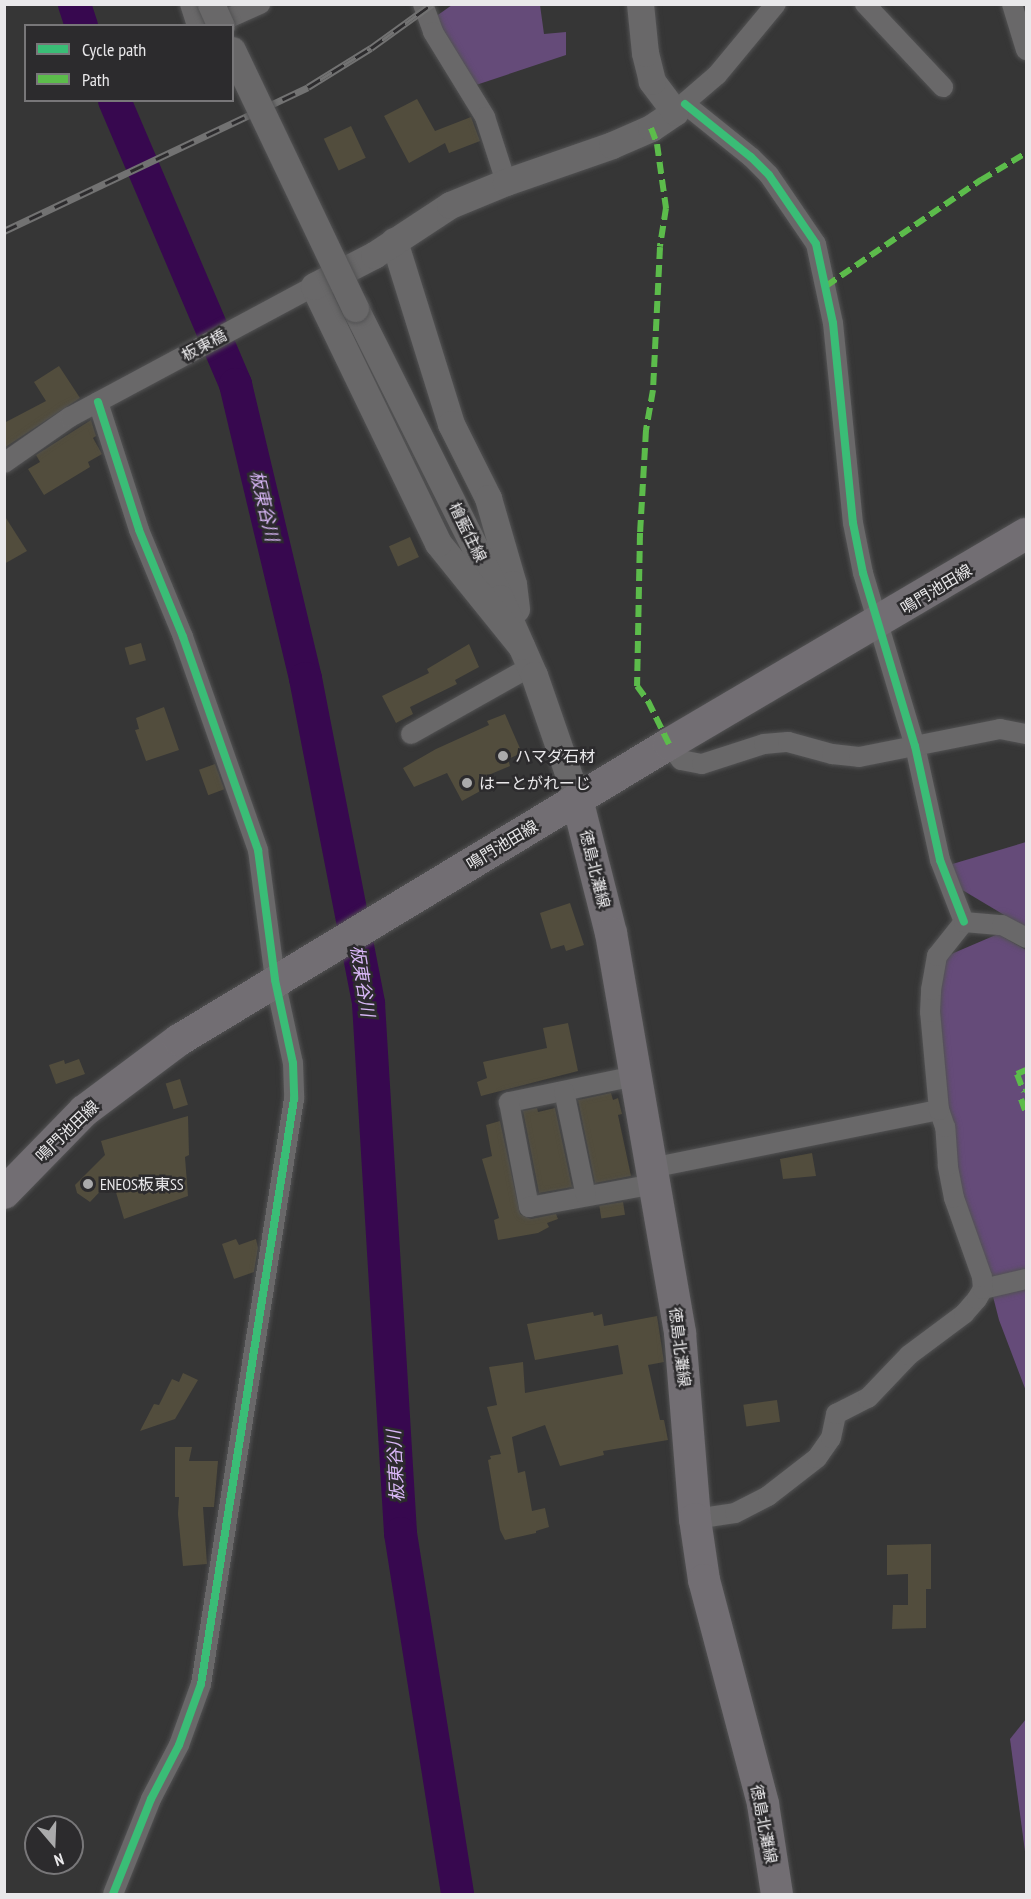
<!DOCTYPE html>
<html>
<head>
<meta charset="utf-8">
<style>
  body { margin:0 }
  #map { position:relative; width:1031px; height:1899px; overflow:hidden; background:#363636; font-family:"PT Sans Narrow","Noto Sans JP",sans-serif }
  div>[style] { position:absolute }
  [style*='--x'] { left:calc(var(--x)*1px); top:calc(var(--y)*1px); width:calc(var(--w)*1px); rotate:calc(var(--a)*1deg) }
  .green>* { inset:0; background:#654b79 }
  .river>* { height:33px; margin:-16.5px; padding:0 16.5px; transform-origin:16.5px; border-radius:16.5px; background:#37084f }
  .building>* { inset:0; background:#524d3d; transform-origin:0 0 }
  .roads { filter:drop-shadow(0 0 2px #525253) drop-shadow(0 0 2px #525253) }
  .minor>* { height:20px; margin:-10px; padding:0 10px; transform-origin:10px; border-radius:10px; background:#696869 }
  .secondary>* { height:27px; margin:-13.5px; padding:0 13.5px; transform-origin:13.5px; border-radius:13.5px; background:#696869 }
  .primary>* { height:32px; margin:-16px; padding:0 16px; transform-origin:16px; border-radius:16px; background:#726e73 }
  .rail>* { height:7px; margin-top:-3.5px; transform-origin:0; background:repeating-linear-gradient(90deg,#2c2b2d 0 14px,#727272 0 28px); box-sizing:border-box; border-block:2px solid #727272 }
  .bridges { filter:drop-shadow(0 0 2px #525253) drop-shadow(0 0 2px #525253) }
  .secondary-bridge>* { height:27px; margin:-13.5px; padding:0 13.5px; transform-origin:13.5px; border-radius:13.5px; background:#696869 }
  .quiet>* { height:6px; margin-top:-3px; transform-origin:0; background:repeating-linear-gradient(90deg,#5cbc4b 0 12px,transparent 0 18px) }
  .cycleway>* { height:8px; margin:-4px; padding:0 4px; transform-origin:4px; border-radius:4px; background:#3abd76 }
  .dots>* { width:16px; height:16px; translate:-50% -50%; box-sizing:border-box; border:3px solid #2c2b2d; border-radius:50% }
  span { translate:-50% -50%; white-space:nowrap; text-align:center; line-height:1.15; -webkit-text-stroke:5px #2c2b2d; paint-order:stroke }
  .street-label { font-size:16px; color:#e9e8ea }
  .poi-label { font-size:16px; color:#e9e8ea }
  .left { translate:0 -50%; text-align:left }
  .water-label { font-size:18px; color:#d9b7f7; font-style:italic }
  .frame { position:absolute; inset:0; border:6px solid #e9e8ea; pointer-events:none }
  .legend { position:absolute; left:24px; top:24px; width:210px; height:78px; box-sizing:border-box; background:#2c2b2d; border:2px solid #787779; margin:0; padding:8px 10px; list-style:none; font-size:18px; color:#e9e8ea }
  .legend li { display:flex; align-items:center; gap:12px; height:30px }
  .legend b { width:30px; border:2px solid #787779 }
  .north { position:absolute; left:24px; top:1815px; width:60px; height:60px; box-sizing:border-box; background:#2c2b2d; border:2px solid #787779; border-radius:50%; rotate:161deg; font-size:16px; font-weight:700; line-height:24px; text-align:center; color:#e9e8ea }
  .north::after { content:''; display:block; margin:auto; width:21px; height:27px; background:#aaaaab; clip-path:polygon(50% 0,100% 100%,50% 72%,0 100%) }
</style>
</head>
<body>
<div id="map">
  <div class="green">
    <i style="clip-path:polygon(452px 5px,540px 5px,544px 34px,566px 32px,566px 55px,470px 87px,435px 17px)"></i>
    <i style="clip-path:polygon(1026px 842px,1026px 928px,959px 888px,949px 865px)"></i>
    <i style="clip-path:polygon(998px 934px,1026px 950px,1026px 1391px,999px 1320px,987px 1273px,961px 1197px,935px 1031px,942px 958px)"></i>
    <i style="clip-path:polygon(1026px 1719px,1026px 1859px,1010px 1739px)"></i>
  </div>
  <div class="river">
    <i style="--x:74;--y:4;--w:23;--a:72"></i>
    <i style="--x:114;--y:100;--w:309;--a:66.9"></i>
    <i style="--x:235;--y:384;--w:302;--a:76.6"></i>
    <i style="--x:305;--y:678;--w:331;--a:79"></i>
    <i style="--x:368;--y:1003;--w:531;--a:86.54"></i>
    <i style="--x:400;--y:1533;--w:365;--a:81"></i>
  </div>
  <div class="building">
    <i style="clip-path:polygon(417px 99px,435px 131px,471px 117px,480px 141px,449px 153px,445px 143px,409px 163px,384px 116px)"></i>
    <i style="left:351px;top:126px;width:35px;height:30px;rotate:65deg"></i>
    <i style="clip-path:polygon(59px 366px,80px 398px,4px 448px,4px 423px,46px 401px,34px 382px)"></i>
    <i style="clip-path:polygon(91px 420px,96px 436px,93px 438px,102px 454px,88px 462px,90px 467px,44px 495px,28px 469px,40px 462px,36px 455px)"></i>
    <i style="clip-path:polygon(4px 515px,27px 551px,4px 564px)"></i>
    <i style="left:410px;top:537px;width:22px;height:23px;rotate:66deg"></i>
    <i style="left:141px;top:643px;width:18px;height:17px;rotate:74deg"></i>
    <i style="clip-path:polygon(469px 644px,479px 667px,455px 680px,457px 684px,410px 707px,413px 714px,396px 723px,382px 696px,429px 673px,427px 669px)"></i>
    <i style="clip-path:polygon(164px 707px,179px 750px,146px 761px,135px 730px,139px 729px,136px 718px)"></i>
    <i style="clip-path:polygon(505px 714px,522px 753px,508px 759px,510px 766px,479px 779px,484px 789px,462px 801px,447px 773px,414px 787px,403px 768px,436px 749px,489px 725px,487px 721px)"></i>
    <i style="left:215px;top:764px;width:27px;height:17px;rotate:70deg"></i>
    <i style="clip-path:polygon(570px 903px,584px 945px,566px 951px,564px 945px,551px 949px,540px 913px)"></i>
    <i style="clip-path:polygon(568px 1023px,578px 1071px,481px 1096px,477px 1082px,487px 1078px,483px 1062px,547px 1048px,543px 1028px)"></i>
    <i style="clip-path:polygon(79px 1059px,85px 1074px,56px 1084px,49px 1065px,64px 1060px,65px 1064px)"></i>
    <i style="left:180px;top:1079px;width:27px;height:15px;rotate:73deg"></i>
    <i style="clip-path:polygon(611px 1093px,613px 1100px,618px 1098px,622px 1114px,618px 1115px,631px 1176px,595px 1183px,578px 1100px)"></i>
    <i style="clip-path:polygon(537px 1108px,538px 1112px,555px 1108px,572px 1187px,539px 1193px,523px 1111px)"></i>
    <i style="clip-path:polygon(188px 1116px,189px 1155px,185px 1157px,188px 1196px,124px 1219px,112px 1179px,90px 1202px,77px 1193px,75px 1185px,105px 1155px,101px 1141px)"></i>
    <i style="clip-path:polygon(500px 1121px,520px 1214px,531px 1219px,556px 1214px,558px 1219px,547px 1223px,549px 1227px,538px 1233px,498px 1240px,494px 1220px,499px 1218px,482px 1159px,492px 1156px,486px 1125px)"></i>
    <i style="clip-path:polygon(812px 1153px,816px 1176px,783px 1179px,780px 1159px)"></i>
    <i style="left:623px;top:1202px;width:13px;height:24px;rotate:81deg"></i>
    <i style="clip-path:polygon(236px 1239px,239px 1245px,256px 1239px,258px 1248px,254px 1272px,234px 1279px,222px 1244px)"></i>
    <i style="clip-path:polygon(593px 1312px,594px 1316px,602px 1314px,604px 1326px,657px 1316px,664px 1362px,648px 1365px,660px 1420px,664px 1420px,668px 1440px,603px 1451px,604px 1455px,560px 1466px,545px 1425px,512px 1437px,518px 1473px,525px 1471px,532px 1511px,545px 1508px,549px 1527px,536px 1531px,536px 1533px,505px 1540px,500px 1530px,488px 1460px,491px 1459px,490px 1456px,501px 1454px,487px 1407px,497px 1405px,489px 1367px,523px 1362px,525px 1393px,623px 1374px,618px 1345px,535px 1360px,527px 1324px)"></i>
    <i style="clip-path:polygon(183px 1373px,198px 1380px,175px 1419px,140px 1431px,154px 1404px,159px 1405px,172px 1379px,179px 1382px)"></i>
    <i style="left:777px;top:1400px;width:22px;height:34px;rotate:82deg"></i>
    <i style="clip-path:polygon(175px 1447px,192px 1447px,189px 1461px,218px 1461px,214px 1507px,203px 1507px,207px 1564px,183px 1566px,178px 1514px,179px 1497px,175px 1497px)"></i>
    <i style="clip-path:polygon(931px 1544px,931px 1589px,926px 1589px,926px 1628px,892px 1629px,893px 1605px,908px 1605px,908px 1574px,887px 1575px,887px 1545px)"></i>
  </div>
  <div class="roads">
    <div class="minor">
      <i style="--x:190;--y:4;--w:23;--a:72"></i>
      <i style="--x:423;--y:4;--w:30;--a:70"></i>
      <i style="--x:433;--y:32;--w:100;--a:58.5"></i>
      <i style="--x:485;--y:117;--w:68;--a:72.1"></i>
      <i style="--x:865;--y:4;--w:114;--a:46.8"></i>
      <i style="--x:1012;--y:4;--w:48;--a:73.1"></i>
      <i style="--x:211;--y:26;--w:54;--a:-24.2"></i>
      <i style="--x:685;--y:104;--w:85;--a:38.8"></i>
      <i style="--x:751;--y:157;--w:25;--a:45"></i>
      <i style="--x:769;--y:175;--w:83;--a:55.7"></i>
      <i style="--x:816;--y:244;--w:81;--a:77.9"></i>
      <i style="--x:833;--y:323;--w:201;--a:84.3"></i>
      <i style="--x:853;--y:523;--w:51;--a:78.7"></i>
      <i style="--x:863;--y:573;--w:181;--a:73.3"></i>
      <i style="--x:915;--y:746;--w:117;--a:77.6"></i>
      <i style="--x:940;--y:860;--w:66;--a:68.8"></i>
      <i style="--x:675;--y:111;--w:55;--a:-40.6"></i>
      <i style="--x:717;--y:75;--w:92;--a:-50.3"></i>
      <i style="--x:98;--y:402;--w:134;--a:72.2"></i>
      <i style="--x:139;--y:530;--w:116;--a:67.6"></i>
      <i style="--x:183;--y:637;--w:226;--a:70.6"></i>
      <i style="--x:258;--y:850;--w:131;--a:82.5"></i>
      <i style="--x:275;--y:980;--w:85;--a:77.8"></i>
      <i style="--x:293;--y:1063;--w:36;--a:88"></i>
      <i style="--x:294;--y:1099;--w:592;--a:99.03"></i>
      <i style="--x:201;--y:1684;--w:65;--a:109.8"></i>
      <i style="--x:179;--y:1745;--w:61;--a:117.4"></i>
      <i style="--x:151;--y:1799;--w:102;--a:111.8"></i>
      <i style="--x:4;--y:463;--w:80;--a:-34.9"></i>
      <i style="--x:70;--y:417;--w:277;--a:-28.2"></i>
      <i style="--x:411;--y:734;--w:137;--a:-29.4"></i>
      <i style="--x:669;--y:744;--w:20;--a:53"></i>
      <i style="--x:681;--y:760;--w:21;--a:11"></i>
      <i style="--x:702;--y:764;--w:65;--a:-17.9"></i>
      <i style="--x:764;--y:744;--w:24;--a:-5"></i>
      <i style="--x:788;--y:742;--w:46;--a:15.3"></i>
      <i style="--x:832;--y:754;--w:27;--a:6"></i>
      <i style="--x:859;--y:757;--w:144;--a:-11.2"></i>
      <i style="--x:1000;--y:729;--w:26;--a:11"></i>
      <i style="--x:635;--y:1076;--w:129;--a:168.3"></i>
      <i style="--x:509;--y:1102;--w:107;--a:79.2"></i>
      <i style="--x:529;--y:1207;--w:127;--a:-10.4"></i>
      <i style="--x:564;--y:1091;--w:107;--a:78.2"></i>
      <i style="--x:651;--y:1168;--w:294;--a:-11.4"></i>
      <i style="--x:983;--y:1289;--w:44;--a:-13.1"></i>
      <i style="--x:695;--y:1519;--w:40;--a:-8.5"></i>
      <i style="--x:735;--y:1513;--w:37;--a:-27"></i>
      <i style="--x:768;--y:1496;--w:62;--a:-37.8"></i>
      <i style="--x:817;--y:1458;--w:24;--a:-55"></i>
      <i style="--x:831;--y:1438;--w:25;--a:-78"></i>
      <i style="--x:836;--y:1414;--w:36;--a:-27"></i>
      <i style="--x:868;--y:1398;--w:59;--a:-46.4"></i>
      <i style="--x:909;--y:1355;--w:69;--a:-36.7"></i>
      <i style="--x:964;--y:1314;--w:20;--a:-49"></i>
      <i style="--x:977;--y:1299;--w:12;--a:-59"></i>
      <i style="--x:983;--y:1289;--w:12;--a:-95"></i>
      <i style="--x:982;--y:1277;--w:84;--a:-109.5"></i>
      <i style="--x:954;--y:1198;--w:33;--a:-101"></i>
      <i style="--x:948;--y:1166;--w:39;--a:-94"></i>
      <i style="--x:945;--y:1127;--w:18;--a:-109"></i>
      <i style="--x:939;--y:1110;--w:98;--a:-95.2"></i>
      <i style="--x:930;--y:1012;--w:22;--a:-87"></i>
      <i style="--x:931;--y:990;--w:35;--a:-80"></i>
      <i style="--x:937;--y:956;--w:43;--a:-51.5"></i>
      <i style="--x:964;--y:922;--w:38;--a:5"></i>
      <i style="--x:1002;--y:925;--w:27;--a:28"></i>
    </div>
    <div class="secondary">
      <i style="--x:394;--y:241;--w:192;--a:72.7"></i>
      <i style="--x:451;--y:424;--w:83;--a:63.4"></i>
      <i style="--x:488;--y:498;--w:90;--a:73.8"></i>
      <i style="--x:513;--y:584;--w:25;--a:83"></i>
      <i style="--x:355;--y:308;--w:324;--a:63.4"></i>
      <i style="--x:500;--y:598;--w:84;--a:66.2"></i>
      <i style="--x:534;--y:675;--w:131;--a:70.9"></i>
      <i style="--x:521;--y:646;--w:132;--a:-128.9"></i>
      <i style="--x:438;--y:543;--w:285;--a:-115.8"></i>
      <i style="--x:314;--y:286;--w:68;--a:-27.3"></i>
      <i style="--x:374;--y:255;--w:91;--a:-33.3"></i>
      <i style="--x:450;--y:205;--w:61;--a:-22.3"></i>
      <i style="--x:506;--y:182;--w:112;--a:-19.2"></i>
      <i style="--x:612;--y:145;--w:43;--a:-23.6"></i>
      <i style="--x:651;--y:128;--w:29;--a:-34"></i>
      <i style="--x:675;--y:112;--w:39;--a:-127"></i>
      <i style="--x:652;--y:81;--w:29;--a:-104"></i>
      <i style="--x:645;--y:53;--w:49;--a:-95.8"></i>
    </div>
    <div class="primary">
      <i style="--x:577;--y:799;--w:138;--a:75.8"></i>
      <i style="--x:611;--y:933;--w:406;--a:80.2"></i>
      <i style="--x:680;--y:1333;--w:187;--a:85.4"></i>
      <i style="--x:695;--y:1519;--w:62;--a:81.6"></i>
      <i style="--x:704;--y:1580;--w:232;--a:75.2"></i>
      <i style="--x:763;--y:1804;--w:91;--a:81.2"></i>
      <i style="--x:4;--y:1193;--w:115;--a:-45.7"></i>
      <i style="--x:84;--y:1111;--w:119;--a:-36.8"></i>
      <i style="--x:179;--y:1040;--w:572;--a:-31.14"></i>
      <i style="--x:669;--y:744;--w:414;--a:-30.5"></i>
    </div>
  </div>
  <div class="rail">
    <i style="--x:4;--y:231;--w:336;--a:-25.3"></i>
    <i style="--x:308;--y:87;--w:74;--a:-31.8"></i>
    <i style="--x:371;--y:48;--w:75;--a:-35.8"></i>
  </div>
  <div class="bridges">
    <div class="secondary-bridge">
      <i style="--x:211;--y:4;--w:24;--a:66"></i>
      <i style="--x:232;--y:50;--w:286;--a:64.5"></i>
    </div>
  </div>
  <div class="quiet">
    <i style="--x:651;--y:128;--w:17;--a:69"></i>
    <i style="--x:657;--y:144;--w:65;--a:82"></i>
    <i style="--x:666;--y:208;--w:39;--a:99"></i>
    <i style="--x:660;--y:247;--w:143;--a:92.8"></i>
    <i style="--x:653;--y:390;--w:41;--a:99.9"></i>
    <i style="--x:646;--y:430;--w:103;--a:93.3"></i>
    <i style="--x:640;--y:533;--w:153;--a:91.1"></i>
    <i style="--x:637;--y:686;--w:19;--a:54"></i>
    <i style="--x:648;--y:701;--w:48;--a:64"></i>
    <i style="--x:826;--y:286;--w:188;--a:-34.4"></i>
    <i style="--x:981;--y:180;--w:52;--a:-31"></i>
    <i style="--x:1026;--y:1070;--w:10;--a:156"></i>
    <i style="--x:1017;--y:1074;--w:19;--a:69"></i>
    <i style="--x:1024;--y:1092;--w:2;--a:-27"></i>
    <i style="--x:1021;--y:1099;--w:12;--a:70"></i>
  </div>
  <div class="cycleway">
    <i style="--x:685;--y:104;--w:85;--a:38.8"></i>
    <i style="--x:751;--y:157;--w:25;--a:45"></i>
    <i style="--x:769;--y:175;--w:83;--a:55.7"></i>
    <i style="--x:816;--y:244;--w:81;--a:77.9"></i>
    <i style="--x:833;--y:323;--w:201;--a:84.3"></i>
    <i style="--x:853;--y:523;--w:51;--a:78.7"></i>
    <i style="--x:863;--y:573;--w:181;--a:73.3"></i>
    <i style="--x:915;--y:746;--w:117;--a:77.6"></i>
    <i style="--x:940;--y:860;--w:66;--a:68.8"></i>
    <i style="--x:98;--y:402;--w:134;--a:72.2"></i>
    <i style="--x:139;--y:530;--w:116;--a:67.6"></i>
    <i style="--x:183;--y:637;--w:226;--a:70.6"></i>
    <i style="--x:258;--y:850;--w:131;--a:82.5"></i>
    <i style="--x:275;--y:980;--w:85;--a:77.8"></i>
    <i style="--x:293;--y:1063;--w:36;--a:88"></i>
    <i style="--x:294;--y:1099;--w:592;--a:99.03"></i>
    <i style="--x:201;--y:1684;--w:65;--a:109.8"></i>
    <i style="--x:179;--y:1745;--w:61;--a:117.4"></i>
    <i style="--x:151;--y:1799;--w:102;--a:111.8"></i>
  </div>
  <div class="dots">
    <i style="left:503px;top:756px;background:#aaaaab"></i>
    <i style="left:467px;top:783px;background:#aaaaab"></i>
    <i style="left:88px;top:1184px;background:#aaaaab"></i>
  </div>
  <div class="street-label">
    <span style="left:204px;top:345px;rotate:-28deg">板東橋</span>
    <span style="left:468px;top:532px;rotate:64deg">檜藍住線</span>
    <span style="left:936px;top:589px;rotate:-31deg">鳴門池田線</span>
    <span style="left:502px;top:845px;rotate:-31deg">鳴門池田線</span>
    <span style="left:595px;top:869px;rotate:76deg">徳島北灘線</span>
    <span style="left:67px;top:1131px;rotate:-44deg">鳴門池田線</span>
    <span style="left:680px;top:1347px;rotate:83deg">徳島北灘線</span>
    <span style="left:764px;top:1824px;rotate:79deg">徳島北灘線</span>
  </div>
  <div class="poi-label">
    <span class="left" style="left:515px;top:756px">ハマダ石材</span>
    <span class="left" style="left:479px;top:783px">はーとがれーじ</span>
    <span class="left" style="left:100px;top:1184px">ENEOS板東SS</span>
  </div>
  <div class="water-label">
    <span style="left:264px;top:506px;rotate:77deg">板東谷川</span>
    <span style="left:362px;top:981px;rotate:81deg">板東谷川</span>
    <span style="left:396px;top:1466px;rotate:-93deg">板東谷川</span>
  </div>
  <div class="frame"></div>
  <ul class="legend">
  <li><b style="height:8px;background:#3abd76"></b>Cycle path</li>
  <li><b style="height:8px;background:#5cbc4b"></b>Path</li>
  </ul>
  <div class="north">N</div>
</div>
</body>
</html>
